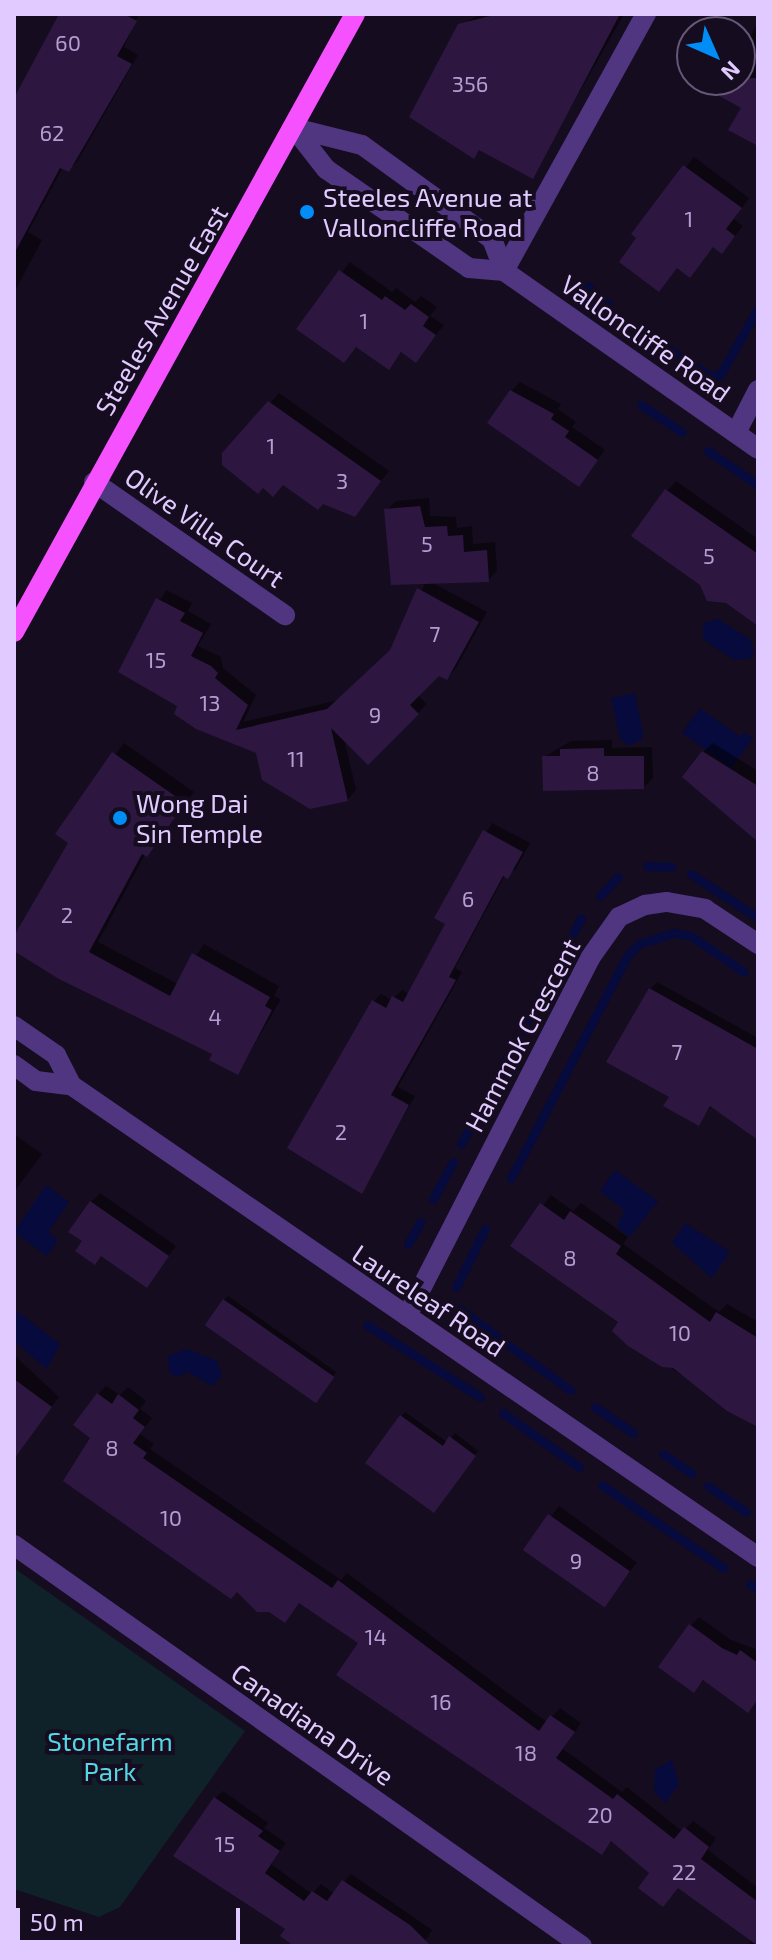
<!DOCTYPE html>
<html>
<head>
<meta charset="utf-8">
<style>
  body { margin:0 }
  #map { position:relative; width:772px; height:1960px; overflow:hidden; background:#150c1f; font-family:"Exo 2",sans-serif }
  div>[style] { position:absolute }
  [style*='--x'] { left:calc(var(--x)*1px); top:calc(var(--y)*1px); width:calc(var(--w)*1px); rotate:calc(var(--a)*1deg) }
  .green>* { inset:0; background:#0f2229 }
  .water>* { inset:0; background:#070a3c }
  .shadow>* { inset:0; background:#0007; transform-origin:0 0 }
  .stream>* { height:9px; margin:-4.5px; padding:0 4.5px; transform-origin:4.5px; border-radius:4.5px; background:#070a3c }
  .building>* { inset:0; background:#2d1741; transform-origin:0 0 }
  .minor>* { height:20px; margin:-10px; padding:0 10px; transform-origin:10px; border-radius:10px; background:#503580 }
  .major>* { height:20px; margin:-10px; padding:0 10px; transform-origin:10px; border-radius:10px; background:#f651ff }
  .dots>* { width:22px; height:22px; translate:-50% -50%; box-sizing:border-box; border:4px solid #150c1f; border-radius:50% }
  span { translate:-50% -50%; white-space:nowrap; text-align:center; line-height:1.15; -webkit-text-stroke:8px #150c1f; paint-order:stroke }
  .number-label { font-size:22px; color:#b49dd0 }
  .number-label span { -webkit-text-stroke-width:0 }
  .poi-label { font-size:26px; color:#e1caff }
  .left { translate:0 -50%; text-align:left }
  .street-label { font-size:26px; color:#e1caff }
  .park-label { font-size:26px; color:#53d7e2 }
  .frame { position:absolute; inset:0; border:16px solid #e1caff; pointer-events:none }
  .north { position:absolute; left:676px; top:16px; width:80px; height:80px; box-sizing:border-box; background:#150c1f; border:2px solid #675879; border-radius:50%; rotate:135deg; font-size:22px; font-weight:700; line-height:32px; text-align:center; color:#e1caff }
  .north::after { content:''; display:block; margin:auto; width:28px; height:36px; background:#008df5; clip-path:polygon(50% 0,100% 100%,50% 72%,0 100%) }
  .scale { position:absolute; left:16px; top:1908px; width:224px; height:36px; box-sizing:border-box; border:4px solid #e1caff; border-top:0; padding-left:10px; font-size:24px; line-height:28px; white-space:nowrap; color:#e1caff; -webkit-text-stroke:6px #150c1f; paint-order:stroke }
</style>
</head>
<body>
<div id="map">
  <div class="green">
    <i style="clip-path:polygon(14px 1568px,245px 1731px,120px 1907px,99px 1917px,14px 1889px)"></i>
  </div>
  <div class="water">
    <i style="clip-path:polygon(718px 619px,750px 639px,754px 651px,750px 659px,734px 660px,703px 639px,703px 623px)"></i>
    <i style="clip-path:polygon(635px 693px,643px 733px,642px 739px,629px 746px,620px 738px,611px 698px)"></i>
    <i style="clip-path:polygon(700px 708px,740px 737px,744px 732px,753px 738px,731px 768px,682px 733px)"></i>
    <i style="clip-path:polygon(615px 1170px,658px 1201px,630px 1237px,617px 1227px,624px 1210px,600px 1191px)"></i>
    <i style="clip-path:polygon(46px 1185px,69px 1202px,48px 1232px,58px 1240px,47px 1256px,14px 1232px)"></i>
    <i style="clip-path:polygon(685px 1223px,730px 1252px,712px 1278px,672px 1243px)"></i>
    <i style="clip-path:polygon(17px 1311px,60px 1344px,47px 1369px,14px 1341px)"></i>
    <i style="clip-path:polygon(187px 1349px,217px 1361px,222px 1376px,212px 1386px,188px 1372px,176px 1377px,169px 1372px,168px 1356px)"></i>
    <i style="clip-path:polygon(672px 1760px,679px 1784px,666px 1803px,654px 1792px,655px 1769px)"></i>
  </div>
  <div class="shadow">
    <i style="clip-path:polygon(61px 14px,139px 14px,124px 47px,138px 55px,77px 162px,68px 170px,63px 167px,28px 232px,42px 240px,14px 293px,14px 102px)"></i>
    <i style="clip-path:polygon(480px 14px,624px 14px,532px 176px,481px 149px,473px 157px,460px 26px)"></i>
    <i style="clip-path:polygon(758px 22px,758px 144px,743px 107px,740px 80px,740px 55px)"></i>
    <i style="clip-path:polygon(694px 157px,749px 198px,734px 219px,743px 226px,722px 252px,714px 246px,690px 275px,678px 266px,659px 289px,634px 234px)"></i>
    <i style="clip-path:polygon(350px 262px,392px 292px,396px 288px,415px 302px,421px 296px,437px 307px,430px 316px,444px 325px,416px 360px,403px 351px,388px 368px,357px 345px,344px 361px,299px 329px)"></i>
    <i style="clip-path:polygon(520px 382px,561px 404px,558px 409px,576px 422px,572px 427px,605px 450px,579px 484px,511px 391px)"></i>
    <i style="clip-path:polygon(279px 393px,389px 471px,354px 515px,284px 483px,263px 486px,224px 454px)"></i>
    <i style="clip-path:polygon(676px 481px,758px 539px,758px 624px,667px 491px)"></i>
    <i style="clip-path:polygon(429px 498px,430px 516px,456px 517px,457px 528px,472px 526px,473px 544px,495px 542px,497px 571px,488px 580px,431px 582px,487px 612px,456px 668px,447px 678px,438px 673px,417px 694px,427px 704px,368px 762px,344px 738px,356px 790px,347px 800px,121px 671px,166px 590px,192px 603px,188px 611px,211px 624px,198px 646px,221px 657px,223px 668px,256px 695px,243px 722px,339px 700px,392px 650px,426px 582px,387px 510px,396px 501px)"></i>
    <i style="clip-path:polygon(612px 740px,612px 748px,652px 747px,653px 778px,644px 787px,544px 757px,571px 741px)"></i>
    <i style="clip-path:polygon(124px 743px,194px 792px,145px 854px,98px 942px,178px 984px,204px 944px,279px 986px,274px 996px,281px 999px,238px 1073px,215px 1053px,14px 949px,70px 842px,58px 834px)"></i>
    <i style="clip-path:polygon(713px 743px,758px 771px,758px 836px,703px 752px)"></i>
    <i style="clip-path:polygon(492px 823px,530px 843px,516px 869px,505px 875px,455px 968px,462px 972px,398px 1087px,415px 1096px,361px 1192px,373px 1002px,381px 994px,392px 1000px,402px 990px,409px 994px,448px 923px,437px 917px)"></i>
    <i style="clip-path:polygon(657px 982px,758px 1038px,758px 1138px,712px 1105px,699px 1124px,671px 1096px,650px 989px)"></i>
    <i style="clip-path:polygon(14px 1134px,42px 1154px,14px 1192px)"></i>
    <i style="clip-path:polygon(100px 1193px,176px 1246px,146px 1286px,84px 1241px,91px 1202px)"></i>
    <i style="clip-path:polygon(551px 1195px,573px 1211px,581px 1203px,628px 1237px,623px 1244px,719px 1312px,727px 1304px,758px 1322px,758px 1426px,615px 1331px,621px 1322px,513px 1245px)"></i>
    <i style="clip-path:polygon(228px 1296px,336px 1372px,319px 1397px,224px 1300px)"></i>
    <i style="clip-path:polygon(14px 1355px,59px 1397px,21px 1447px,14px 1443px)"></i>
    <i style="clip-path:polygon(106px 1386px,120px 1395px,128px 1387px,146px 1401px,140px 1409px,152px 1418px,140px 1434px,154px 1444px,150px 1449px,341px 1580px,347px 1573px,547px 1722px,560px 1708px,581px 1723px,563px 1749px,622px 1792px,627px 1787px,683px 1832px,693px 1821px,716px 1838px,708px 1850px,758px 1888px,758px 1946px,748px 1946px,751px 1941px,613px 1840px,601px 1852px,360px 1643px,301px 1601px,284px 1621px,93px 1438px,98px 1394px)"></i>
    <i style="clip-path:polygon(405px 1412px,447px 1442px,455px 1433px,478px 1451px,438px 1506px,401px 1416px)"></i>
    <i style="left:559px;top:1506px;width:96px;height:55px;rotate:36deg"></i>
    <i style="clip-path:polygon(699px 1617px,731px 1640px,758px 1650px,758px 1700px,748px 1710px,705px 1679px,694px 1690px,690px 1626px)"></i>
    <i style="clip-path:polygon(223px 1791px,268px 1823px,264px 1828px,286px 1843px,271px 1864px,312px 1894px,321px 1884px,334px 1894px,351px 1874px,432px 1930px,422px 1946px,297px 1946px,215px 1798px)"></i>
    <i style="clip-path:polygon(52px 1943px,52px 1946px,32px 1946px)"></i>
  </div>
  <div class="stream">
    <i style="--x:587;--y:286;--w:28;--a:41"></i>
    <i style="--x:643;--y:332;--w:80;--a:33.3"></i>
    <i style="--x:710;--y:376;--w:10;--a:-6"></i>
    <i style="--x:720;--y:375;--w:77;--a:-60.4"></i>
    <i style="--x:641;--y:405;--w:49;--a:33.4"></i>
    <i style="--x:708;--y:451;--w:60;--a:34.2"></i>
    <i style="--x:647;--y:866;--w:24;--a:2"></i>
    <i style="--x:691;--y:874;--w:80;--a:33.3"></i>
    <i style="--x:600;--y:896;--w:26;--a:-47"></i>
    <i style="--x:495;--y:1080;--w:183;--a:-62"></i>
    <i style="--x:461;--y:1144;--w:44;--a:-61.7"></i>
    <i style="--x:511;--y:1178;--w:250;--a:-62.4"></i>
    <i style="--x:627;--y:956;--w:17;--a:-45"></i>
    <i style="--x:639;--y:944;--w:36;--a:-18"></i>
    <i style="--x:673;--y:933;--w:18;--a:9"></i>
    <i style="--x:691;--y:936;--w:64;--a:34.2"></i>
    <i style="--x:433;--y:1199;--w:42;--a:-61.6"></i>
    <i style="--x:408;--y:1244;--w:25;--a:-61"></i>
    <i style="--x:456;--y:1287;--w:65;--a:-63.4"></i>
    <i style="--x:458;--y:1308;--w:139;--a:36.2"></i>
    <i style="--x:367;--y:1325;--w:134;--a:32.5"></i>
    <i style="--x:595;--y:1407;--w:46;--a:34.4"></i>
    <i style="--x:503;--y:1413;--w:93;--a:35.4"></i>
    <i style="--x:663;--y:1454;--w:34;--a:34"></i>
    <i style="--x:602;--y:1485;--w:147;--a:34.4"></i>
    <i style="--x:708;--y:1486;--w:46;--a:34.4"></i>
    <i style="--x:750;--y:1584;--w:9;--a:32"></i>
  </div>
  <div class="building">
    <i style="clip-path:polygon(59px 14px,124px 14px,137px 21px,117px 56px,132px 64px,69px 172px,60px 168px,14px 254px,14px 98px)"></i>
    <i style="clip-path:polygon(498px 14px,620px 14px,533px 179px,479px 150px,474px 159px,409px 117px,458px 24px)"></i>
    <i style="clip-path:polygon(758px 78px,758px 146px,728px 130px,741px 108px,691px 80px)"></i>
    <i style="clip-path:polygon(683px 165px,742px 208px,726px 229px,735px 236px,722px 254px,713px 247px,690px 278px,677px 268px,659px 292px,619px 262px,636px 238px,631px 234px)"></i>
    <i style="clip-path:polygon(339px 270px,382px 300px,385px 296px,405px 310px,411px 304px,429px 317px,423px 326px,436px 335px,416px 363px,401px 352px,389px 370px,356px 347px,344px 363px,296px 329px)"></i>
    <i style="clip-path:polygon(510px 390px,554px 414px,551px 419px,569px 431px,565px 437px,598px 460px,579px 487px,487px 423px)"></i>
    <i style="clip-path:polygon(268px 401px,381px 481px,355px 517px,323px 504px,318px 510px,283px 485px,273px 497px,263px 488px,258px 494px,222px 465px,222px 453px)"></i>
    <i style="clip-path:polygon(665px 489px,758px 554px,758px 626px,726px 603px,707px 601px,700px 585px,631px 536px)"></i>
    <i style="clip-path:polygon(420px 506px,425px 527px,447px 526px,448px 536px,463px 535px,464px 552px,487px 550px,489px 582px,391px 585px,384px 509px)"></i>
    <i style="clip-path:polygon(417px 588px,479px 622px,447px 680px,439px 676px,410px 705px,419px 714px,368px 765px,331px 728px,348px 801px,310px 809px,262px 780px,256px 753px,196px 729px,174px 714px,177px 706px,118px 672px,156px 598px,185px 613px,180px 621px,203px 633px,191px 656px,211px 666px,218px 673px,215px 678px,248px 705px,236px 730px,327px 709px,390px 650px)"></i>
    <i style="clip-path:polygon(604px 748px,604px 756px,644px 756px,644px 789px,543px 791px,542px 756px,560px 756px,560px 749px)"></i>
    <i style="clip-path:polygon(702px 751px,758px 786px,758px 842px,682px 777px)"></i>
    <i style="clip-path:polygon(112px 752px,185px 803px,147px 857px,142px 854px,89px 952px,170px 996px,192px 953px,270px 997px,265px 1006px,272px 1010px,238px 1075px,209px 1060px,212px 1054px,59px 979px,14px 951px,14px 936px,68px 843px,55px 834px)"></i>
    <i style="clip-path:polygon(483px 830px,523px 852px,508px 879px,503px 876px,449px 977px,456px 980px,391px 1095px,409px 1105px,362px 1194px,287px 1148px,372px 1000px,386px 1008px,392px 996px,403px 1002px,445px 924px,434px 918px)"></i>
    <i style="clip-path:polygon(649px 988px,758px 1049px,758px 1140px,710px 1106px,699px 1126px,663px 1106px,669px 1097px,606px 1062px)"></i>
    <i style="clip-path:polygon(90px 1201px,169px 1256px,147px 1288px,101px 1256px,95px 1265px,75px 1251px,82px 1241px,68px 1232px)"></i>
    <i style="clip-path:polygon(540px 1203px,564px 1220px,570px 1211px,621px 1246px,616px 1254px,710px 1322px,716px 1312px,758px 1338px,758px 1427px,727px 1411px,673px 1368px,662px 1367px,628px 1346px,612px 1331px,618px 1322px,510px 1246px)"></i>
    <i style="left:223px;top:1299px;width:136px;height:32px;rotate:35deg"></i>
    <i style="clip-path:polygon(14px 1379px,52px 1407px,14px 1459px)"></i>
    <i style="clip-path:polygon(97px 1393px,112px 1404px,118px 1394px,139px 1410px,133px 1418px,145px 1427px,133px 1443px,147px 1453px,143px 1458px,332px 1588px,338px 1580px,539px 1731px,550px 1715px,575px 1732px,556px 1758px,613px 1799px,617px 1794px,674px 1839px,684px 1827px,709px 1847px,701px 1859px,758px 1902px,758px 1946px,678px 1888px,663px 1907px,638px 1888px,649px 1873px,611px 1841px,602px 1855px,336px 1675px,358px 1643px,299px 1603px,285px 1623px,269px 1612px,257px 1612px,237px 1592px,231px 1599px,63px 1481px,90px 1438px,73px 1425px)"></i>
    <i style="clip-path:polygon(400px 1415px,443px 1446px,449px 1436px,476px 1456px,434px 1513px,365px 1463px)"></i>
    <i style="left:548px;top:1514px;width:100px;height:44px;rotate:35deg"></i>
    <i style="clip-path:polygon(689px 1624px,722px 1648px,737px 1655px,740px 1650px,758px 1663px,758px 1699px,748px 1713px,703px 1680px,694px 1693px,658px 1667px)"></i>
    <i style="clip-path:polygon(214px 1797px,263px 1831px,258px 1836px,280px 1851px,265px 1873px,304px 1901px,312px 1891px,327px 1901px,342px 1880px,410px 1925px,431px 1946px,294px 1946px,280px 1936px,285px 1929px,173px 1856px)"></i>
  </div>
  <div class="minor">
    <i style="--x:294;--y:128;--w:52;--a:52"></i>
    <i style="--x:326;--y:169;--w:174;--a:34.7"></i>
    <i style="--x:469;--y:268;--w:35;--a:5"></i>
    <i style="--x:504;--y:271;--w:310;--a:35"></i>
    <i style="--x:294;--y:128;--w:70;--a:14"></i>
    <i style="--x:362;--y:145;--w:160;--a:35.9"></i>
    <i style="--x:492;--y:239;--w:34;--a:69"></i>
    <i style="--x:504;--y:271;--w:294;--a:-61.1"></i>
    <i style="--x:737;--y:431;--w:46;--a:-62.9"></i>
    <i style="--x:94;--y:482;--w:233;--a:34.9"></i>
    <i style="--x:14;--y:1026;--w:51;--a:34.6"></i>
    <i style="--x:56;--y:1055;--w:34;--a:63"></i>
    <i style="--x:14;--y:1065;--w:27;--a:36"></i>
    <i style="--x:36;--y:1081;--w:35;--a:7"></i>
    <i style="--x:71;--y:1085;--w:834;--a:34.49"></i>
    <i style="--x:407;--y:1316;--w:402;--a:-62.9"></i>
    <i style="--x:590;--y:958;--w:50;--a:-54.7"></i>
    <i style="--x:619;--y:917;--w:29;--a:-25"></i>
    <i style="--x:645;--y:905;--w:22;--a:-8"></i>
    <i style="--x:667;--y:902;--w:39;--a:10"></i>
    <i style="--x:705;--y:909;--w:64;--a:33.4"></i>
    <i style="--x:14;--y:1545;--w:695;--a:35.22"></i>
  </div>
  <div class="major">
    <i style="--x:14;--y:632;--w:706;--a:-61.11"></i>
  </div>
  <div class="dots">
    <i style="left:307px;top:212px;background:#008df5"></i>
    <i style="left:120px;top:818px;background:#008df5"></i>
  </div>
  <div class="number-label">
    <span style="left:68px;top:43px">60</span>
    <span style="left:470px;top:84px">356</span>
    <span style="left:52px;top:133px">62</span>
    <span style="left:689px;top:219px">1</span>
    <span style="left:364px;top:321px">1</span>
    <span style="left:271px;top:446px">1</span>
    <span style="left:342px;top:481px">3</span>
    <span style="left:427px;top:544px">5</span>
    <span style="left:709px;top:556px">5</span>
    <span style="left:435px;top:634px">7</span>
    <span style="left:156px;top:660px">15</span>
    <span style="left:210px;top:703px">13</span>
    <span style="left:375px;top:715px">9</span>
    <span style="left:296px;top:759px">11</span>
    <span style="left:593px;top:773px">8</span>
    <span style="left:468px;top:899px">6</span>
    <span style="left:67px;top:915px">2</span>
    <span style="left:215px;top:1017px">4</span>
    <span style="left:677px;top:1052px">7</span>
    <span style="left:341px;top:1132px">2</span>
    <span style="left:570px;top:1258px">8</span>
    <span style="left:680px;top:1333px">10</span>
    <span style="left:112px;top:1448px">8</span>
    <span style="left:171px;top:1518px">10</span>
    <span style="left:576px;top:1561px">9</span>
    <span style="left:376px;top:1637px">14</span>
    <span style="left:441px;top:1702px">16</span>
    <span style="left:526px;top:1753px">18</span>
    <span style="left:600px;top:1815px">20</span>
    <span style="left:225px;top:1844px">15</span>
    <span style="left:684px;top:1872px">22</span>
  </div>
  <div class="poi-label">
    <span class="left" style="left:323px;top:212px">Steeles Avenue at<br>Valloncliffe Road</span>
    <span class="left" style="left:136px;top:818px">Wong Dai<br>Sin Temple</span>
  </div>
  <div class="street-label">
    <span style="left:161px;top:310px;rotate:-60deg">Steeles Avenue East</span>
    <span style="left:646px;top:338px;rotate:35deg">Valloncliffe Road</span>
    <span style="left:205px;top:527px;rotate:35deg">Olive Villa Court</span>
    <span style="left:522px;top:1035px;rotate:-62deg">Hammok Crescent</span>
    <span style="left:429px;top:1300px;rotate:34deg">Laureleaf Road</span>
    <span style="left:313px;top:1724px;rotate:35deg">Canadiana Drive</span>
  </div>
  <div class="park-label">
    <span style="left:110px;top:1756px">Stonefarm<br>Park</span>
  </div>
  <div class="frame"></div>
  <div class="north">N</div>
  <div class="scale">50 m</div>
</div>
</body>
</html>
